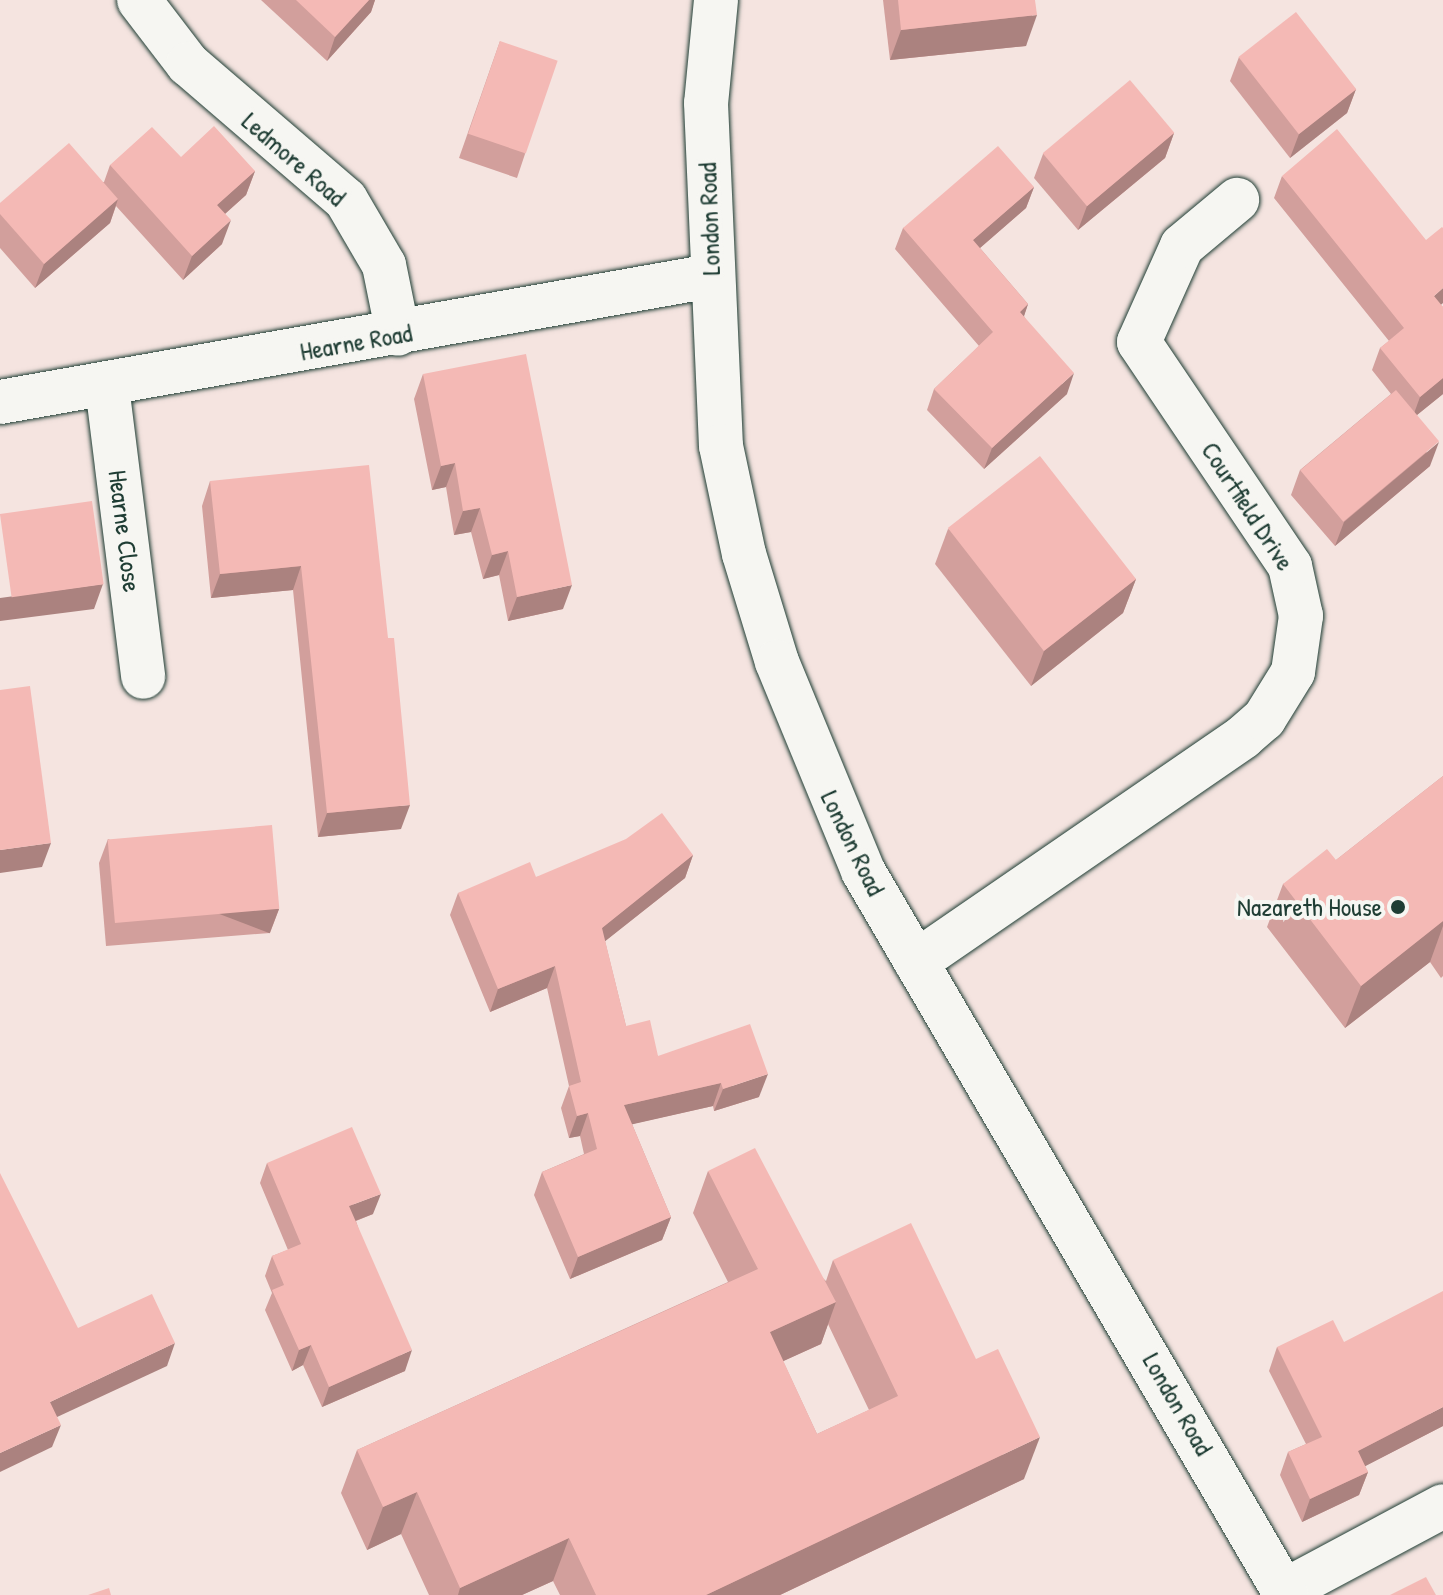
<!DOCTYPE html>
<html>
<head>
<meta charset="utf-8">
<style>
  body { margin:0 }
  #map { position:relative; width:1443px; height:1595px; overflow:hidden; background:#f5e4e0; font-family:"Patrick Hand",sans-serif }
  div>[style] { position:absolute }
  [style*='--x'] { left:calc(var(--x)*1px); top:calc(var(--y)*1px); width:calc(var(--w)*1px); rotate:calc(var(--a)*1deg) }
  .roads { filter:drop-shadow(0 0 2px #1f3d34) drop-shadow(0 0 2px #1f3d34) }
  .minor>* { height:44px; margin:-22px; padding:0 22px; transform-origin:22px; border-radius:22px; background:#f6f6f2 }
  .highway>* { height:44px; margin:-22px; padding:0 22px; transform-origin:22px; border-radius:22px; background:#f6f6f2 }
  .wall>* { inset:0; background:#d29f9c }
  .shaded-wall>* { inset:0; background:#ab827f; transform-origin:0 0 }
  .building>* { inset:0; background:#f4b9b5; transform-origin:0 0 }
  .dots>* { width:22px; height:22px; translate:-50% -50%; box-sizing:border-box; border:4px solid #f6f6f2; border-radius:50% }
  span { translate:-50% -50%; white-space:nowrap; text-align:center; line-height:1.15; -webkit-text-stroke:8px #f6f6f2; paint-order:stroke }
  .street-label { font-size:26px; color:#1f3d34 }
  .poi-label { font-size:26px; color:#1f3d34 }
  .right { translate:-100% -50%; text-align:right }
</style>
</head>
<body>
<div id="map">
  <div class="roads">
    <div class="minor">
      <i style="--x:139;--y:0;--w:81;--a:52.6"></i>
      <i style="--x:188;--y:64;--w:208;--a:40.7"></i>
      <i style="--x:346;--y:200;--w:75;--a:59.7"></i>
      <i style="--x:384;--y:265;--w:70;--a:78.5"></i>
      <i style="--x:107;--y:386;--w:293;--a:82.9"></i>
      <i style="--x:0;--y:402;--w:722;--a:-10.05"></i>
      <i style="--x:916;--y:962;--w:397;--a:-34.5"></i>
      <i style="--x:1243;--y:737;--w:28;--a:-41"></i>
      <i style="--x:1264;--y:719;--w:55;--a:-58.3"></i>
      <i style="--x:1293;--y:672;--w:57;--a:-81.9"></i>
      <i style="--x:1301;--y:616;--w:51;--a:-102.4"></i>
      <i style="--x:1290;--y:566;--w:270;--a:-124"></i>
      <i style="--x:1139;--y:342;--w:105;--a:-65.9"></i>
      <i style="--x:1182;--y:246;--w:72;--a:-39.9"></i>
      <i style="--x:1284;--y:1591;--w:180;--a:-28.1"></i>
    </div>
    <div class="highway">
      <i style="--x:716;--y:0;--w:103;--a:95.5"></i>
      <i style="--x:706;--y:103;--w:343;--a:87.5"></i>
      <i style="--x:721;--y:446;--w:110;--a:78"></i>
      <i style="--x:744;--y:554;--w:113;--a:73"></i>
      <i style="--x:777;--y:662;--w:226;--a:67.6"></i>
      <i style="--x:863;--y:871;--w:839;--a:59.7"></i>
    </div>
  </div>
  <div class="wall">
    <i style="clip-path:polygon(261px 0,375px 0,371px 12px,327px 61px)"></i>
    <i style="clip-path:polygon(883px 0,1035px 0,1026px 46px,890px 60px)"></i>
    <i style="clip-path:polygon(500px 41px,525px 154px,517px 178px,459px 158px)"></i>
    <i style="clip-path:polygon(1239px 57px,1356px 89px,1347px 113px,1290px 158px,1230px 81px)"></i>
    <i style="clip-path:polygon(1174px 133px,1165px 158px,1078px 230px,1034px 178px,1043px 154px)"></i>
    <i style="clip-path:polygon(181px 157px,255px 171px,246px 195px,225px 214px,222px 244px,183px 280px,116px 206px,110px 223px,35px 288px,0 248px,0 203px,104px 182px,110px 165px)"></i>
    <i style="clip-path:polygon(1282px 176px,1443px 307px,1443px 394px,1417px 415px,1430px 466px,1335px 546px,1291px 495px,1300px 470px,1391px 394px,1372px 370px,1380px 348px,1389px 341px,1274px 198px)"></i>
    <i style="clip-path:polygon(1034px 187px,1026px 208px,980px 248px,1028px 304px,1024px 316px,1067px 394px,984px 469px,927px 410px,934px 389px,979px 346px,895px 249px,903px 228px)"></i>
    <i style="clip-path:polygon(423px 374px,563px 609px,508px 621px,499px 575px,483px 579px,471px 532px,454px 535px,446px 487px,432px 490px,414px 399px)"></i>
    <i style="clip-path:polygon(210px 481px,388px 638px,401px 829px,318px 837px,293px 590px,211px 598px,202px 506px)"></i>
    <i style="clip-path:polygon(948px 529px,1136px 579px,1123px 613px,1031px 686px,935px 564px)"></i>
    <i style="clip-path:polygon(1443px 776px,1443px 976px,1441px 978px,1430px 962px,1345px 1028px,1267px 927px,1283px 884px,1336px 860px)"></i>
    <i style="clip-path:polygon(108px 839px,279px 909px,270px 933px,106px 946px,99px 863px)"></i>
    <i style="clip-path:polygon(693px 855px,685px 878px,605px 941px,626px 1026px,658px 1056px,759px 1097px,714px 1111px,713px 1106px,632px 1124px,671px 1217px,662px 1240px,570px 1279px,534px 1195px,542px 1172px,584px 1154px,580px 1136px,569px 1138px,561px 1108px,569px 1086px,547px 988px,490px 1012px,450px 915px,458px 893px,536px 877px)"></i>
    <i style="clip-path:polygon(267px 1163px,373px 1214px,356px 1221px,405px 1371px,322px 1407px,303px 1365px,292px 1371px,265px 1310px,272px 1293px,265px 1276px,272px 1256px,288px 1250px,260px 1183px)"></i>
    <i style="clip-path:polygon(evenodd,708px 1171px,826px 1281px,833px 1260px,1024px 1479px,780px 1595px,560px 1595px,553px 1581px,522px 1595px,429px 1595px,401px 1534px,367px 1550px,341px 1493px,357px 1450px,728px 1282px,693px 1213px,708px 1171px,828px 1324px,869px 1410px,817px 1434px,783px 1361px,821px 1344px,828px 1324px)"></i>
    <i style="clip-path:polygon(1344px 1342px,1443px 1426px,1365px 1466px,1368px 1472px,1359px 1495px,1302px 1522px,1280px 1475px,1288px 1452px,1306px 1444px,1269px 1371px,1277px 1347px)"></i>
  </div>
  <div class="shaded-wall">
    <i style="clip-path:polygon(369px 0,375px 0,371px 12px,327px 61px,335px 37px)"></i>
    <i style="clip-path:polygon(1037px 15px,1026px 46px,890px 60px,901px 30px)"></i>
    <i style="clip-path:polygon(1356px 89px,1347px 113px,1290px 158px,1299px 134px)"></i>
    <i style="clip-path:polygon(1174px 133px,1165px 158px,1078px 230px,1087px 206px)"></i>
    <i style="clip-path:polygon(255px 171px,246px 195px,208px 229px,217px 205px)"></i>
    <i style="clip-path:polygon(1034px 187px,1026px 208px,965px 261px,973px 240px)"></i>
    <i style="clip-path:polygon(118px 199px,110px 223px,35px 288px,44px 264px)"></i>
    <i style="clip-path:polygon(231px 220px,222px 244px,183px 280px,192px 256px)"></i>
    <i style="clip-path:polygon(1443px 288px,1443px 303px,1426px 318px,1434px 296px)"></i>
    <i style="clip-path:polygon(1028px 304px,1021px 325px,1020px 312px)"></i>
    <i style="clip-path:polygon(1074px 373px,1067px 394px,984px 469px,992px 448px)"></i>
    <i style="clip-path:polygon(1443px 378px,1443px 394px,1412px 419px,1420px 397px)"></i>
    <i style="clip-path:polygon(1439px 442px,1430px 466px,1335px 546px,1344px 522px)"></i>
    <i style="clip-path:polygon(455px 463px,446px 487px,432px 490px,441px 466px)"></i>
    <i style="clip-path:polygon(480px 508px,471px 532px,454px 535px,463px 511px)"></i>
    <i style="clip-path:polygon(508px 551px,499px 575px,483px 579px,492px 555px)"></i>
    <i style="clip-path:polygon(301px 566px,293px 590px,211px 598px,220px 574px)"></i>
    <i style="clip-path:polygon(1136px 579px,1123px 613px,1031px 686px,1044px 651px)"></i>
    <i style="clip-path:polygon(103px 584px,94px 609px,0 621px,0 598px)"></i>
    <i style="clip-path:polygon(572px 585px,563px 609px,508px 621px,517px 597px)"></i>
    <i style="clip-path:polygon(410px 805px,401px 829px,318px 837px,327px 813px)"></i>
    <i style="clip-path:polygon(51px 843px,42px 867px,0 873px,0 850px)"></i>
    <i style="clip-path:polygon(693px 855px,685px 878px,594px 950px,602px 928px)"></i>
    <i style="left:279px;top:909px;width:26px;height:165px;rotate:111deg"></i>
    <i style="clip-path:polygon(1443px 921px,1443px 926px,1430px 962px,1345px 1028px,1361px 986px)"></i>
    <i style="clip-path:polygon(555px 966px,547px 988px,490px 1012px,498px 989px)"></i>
    <i style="clip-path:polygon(768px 1074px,759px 1097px,714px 1111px,723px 1089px)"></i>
    <i style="clip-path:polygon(721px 1083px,713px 1106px,616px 1128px,624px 1105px)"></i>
    <i style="clip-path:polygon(588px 1113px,580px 1136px,569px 1138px,577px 1116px)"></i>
    <i style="clip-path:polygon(381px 1194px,373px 1214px,342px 1226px,349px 1206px)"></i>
    <i style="clip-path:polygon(671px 1217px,662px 1240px,570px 1279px,578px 1257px)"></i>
    <i style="clip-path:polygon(836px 1302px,821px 1344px,755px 1374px,770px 1332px)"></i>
    <i style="clip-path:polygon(175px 1343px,167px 1366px,42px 1424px,50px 1402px)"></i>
    <i style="clip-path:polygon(311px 1345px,303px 1365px,292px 1371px,299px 1350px)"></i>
    <i style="clip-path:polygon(412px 1350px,405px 1371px,322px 1407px,329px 1387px)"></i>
    <i style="clip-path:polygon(1443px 1407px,1443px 1426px,1350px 1474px,1358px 1451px)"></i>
    <i style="clip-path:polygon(61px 1425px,52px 1447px,0 1472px,0 1453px)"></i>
    <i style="clip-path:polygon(1040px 1437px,1024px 1479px,780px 1595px,706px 1595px)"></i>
    <i style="clip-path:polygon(1368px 1472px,1359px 1495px,1302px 1522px,1310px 1499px)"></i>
    <i style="clip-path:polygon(417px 1492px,401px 1534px,367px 1550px,383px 1507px)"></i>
    <i style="clip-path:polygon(569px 1538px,553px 1581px,522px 1595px,458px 1595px,460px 1588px)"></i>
  </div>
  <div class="building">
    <i style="clip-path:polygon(296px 0,369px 0,335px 37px)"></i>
    <i style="clip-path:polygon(898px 0,1035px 0,1037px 15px,901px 30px)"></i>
    <i style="left:1296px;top:12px;width:98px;height:73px;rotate:52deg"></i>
    <i style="left:500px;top:41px;width:61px;height:98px;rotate:19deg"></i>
    <i style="left:1130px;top:80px;width:69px;height:114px;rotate:50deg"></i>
    <i style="clip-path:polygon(214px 126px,255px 171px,217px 205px,231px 220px,192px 256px,110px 165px,152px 127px,181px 157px)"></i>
    <i style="clip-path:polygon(1337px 129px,1426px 240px,1442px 227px,1443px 228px,1443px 288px,1434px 296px,1443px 307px,1443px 378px,1420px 397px,1380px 348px,1404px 328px,1282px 176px)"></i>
    <i style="clip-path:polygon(69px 143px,118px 199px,44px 264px,0 214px,0 203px)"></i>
    <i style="clip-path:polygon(998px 146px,1034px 187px,973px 240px,1028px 304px,1020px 312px,1074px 373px,992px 448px,934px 389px,993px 332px,903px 228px)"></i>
    <i style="clip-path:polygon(526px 354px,572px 585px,517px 597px,508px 551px,492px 555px,480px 508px,463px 511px,455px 463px,441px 466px,423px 374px)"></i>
    <i style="left:1396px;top:390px;width:67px;height:125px;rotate:50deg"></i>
    <i style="left:1040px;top:456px;width:156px;height:117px;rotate:52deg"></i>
    <i style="clip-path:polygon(369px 465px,388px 638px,394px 638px,410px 805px,327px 813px,301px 566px,220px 574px,210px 481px)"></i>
    <i style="left:92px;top:501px;width:84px;height:93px;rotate:82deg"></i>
    <i style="clip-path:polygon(30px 686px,51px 843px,0 850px,0 690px)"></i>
    <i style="clip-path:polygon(1443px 776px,1443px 921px,1361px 986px,1283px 884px,1327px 849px,1336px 860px)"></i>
    <i style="clip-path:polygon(662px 813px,693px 855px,602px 928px,626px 1026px,650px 1020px,658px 1056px,750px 1024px,768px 1074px,723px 1089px,721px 1083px,624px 1105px,671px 1217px,578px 1257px,542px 1172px,597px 1149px,588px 1113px,577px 1116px,569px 1086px,581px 1082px,555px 966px,498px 989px,458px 893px,530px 862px,536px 877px,626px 839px)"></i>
    <i style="left:272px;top:825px;width:84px;height:165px;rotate:85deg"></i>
    <i style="clip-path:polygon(352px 1127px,381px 1194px,349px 1206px,412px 1350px,329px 1387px,311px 1345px,299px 1350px,272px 1290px,284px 1285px,272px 1256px,301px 1244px,267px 1163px)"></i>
    <i style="clip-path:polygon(755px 1148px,836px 1302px,770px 1332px,817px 1434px,898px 1396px,833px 1260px,911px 1223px,976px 1359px,998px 1349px,1040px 1437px,706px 1595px,596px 1595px,569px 1538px,460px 1588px,417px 1492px,383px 1507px,357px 1450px,758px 1269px,708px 1171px)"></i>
    <i style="clip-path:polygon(0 1173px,78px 1328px,152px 1294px,175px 1343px,50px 1402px,61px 1425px,0 1453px)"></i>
    <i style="clip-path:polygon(1443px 1291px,1443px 1407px,1358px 1451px,1368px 1472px,1310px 1499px,1288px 1452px,1322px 1437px,1277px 1347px,1333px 1320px,1344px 1342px)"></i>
    <i style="clip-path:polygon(1426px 1577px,1436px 1595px,1390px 1595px)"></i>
    <i style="clip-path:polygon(109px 1588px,111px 1595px,88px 1595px)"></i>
  </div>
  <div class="dots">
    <i style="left:1398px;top:907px;background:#1f3d34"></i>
  </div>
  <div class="street-label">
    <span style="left:294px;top:159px;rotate:41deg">Ledmore Road</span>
    <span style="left:709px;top:219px;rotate:-92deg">London Road</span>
    <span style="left:356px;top:342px;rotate:-10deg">Hearne Road</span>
    <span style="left:1248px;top:506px;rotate:57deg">Courtfield Drive</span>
    <span style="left:125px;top:531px;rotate:83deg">Hearne Close</span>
    <span style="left:853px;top:843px;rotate:64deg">London Road</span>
    <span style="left:1178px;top:1404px;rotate:60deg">London Road</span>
  </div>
  <div class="poi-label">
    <span class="right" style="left:1382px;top:907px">Nazareth House</span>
  </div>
</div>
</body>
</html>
